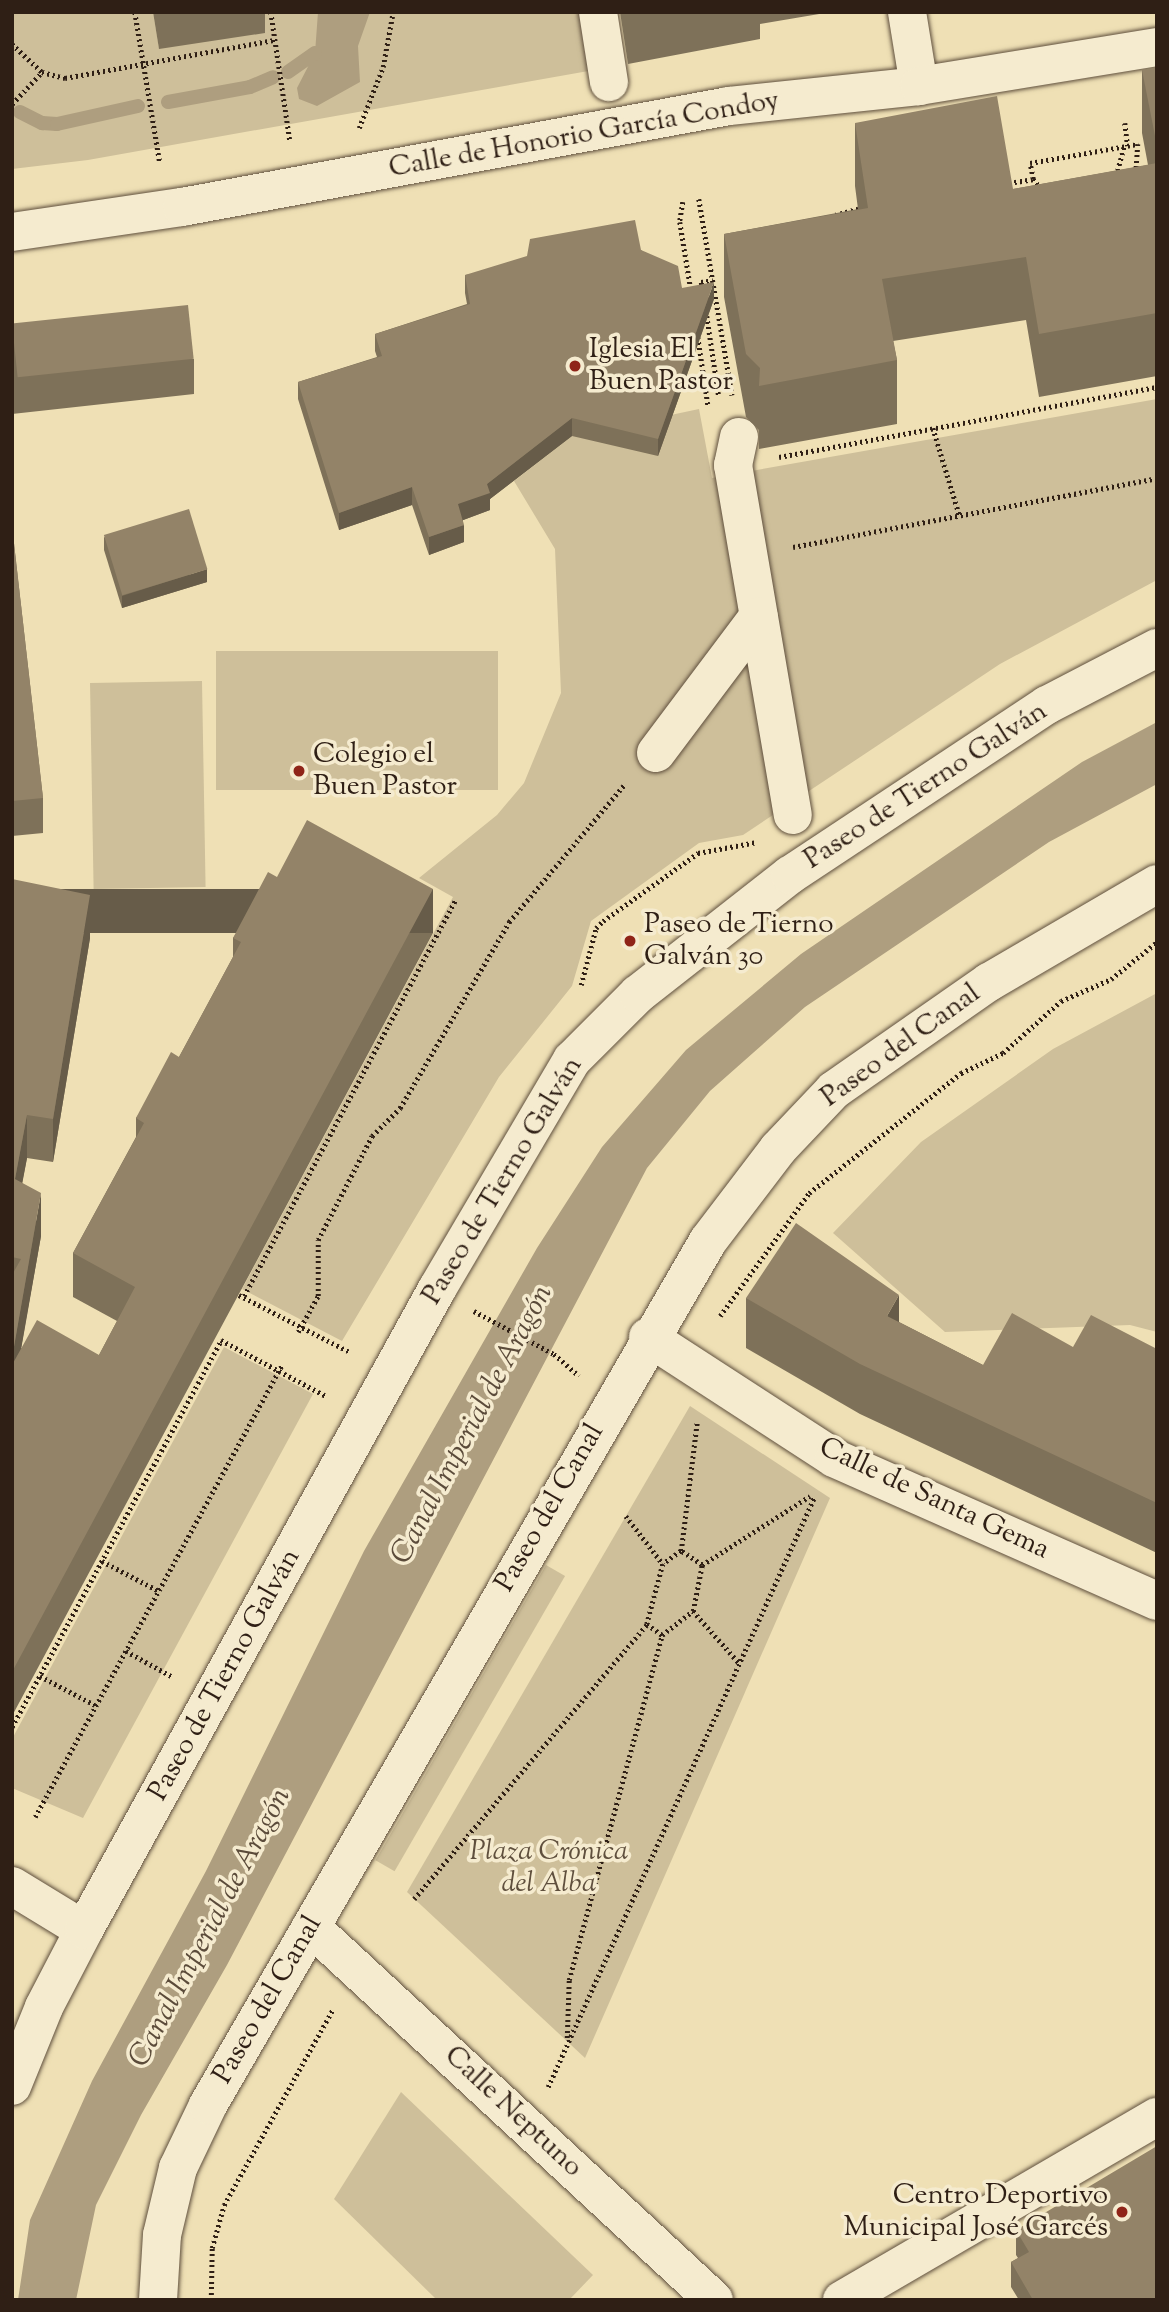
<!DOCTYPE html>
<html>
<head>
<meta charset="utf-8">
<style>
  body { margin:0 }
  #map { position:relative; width:1169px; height:2312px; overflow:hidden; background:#efe0b5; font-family:"Sorts Mill Goudy",serif }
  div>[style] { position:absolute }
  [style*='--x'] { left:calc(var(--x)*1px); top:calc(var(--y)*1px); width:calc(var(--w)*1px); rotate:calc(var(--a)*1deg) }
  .green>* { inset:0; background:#cebf9a; transform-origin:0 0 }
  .water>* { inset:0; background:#ae9e7f }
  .stream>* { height:14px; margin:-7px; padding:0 7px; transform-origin:7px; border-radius:7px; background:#ae9e7f }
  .path>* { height:4.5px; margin-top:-2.25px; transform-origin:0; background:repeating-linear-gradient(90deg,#2f1f15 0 2px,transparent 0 5.5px) }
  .roads { filter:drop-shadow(0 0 2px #5f4f3d) drop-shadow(0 0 2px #5f4f3d) }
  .street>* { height:38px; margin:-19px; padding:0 19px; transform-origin:19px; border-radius:19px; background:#f5ebcf }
  .secondary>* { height:38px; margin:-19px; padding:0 19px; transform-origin:19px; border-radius:19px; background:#f5ebcf }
  .wall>* { inset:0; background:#7e7159 }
  .shaded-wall>* { inset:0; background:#675c49; transform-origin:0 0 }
  .building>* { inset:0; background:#938368; transform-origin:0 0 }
  .dots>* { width:19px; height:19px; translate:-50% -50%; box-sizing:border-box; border:4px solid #f5ebcf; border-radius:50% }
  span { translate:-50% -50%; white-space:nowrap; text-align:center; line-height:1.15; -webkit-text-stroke:7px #f5ebcf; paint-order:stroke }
  .street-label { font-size:28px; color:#2f1f15 }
  .poi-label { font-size:28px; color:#2f1f15 }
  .left { translate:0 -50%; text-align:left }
  .right { translate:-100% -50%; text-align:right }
  .park-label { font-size:28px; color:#5f4f3d; font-style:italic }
  .water-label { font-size:30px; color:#5b4b3a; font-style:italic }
  .frame { position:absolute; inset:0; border:14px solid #2f1f15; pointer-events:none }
</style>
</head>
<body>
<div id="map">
  <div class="green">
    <i style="clip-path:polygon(12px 12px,153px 12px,159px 48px,262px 12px,585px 12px,594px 70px,88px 160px,12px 169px)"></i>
    <i style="clip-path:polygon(1157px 399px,1157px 580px,1000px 664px,743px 835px,699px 843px,591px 921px,572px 986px,499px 1077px,342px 1341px,242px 1289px,453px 897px,419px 878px,497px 815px,524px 783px,561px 693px,555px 549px,514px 481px,572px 436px,699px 409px,712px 478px)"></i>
    <i style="left:498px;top:651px;width:139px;height:282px;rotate:90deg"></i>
    <i style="left:202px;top:681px;width:206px;height:112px;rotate:89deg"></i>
    <i style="clip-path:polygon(1157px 993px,1157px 1332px,1130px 1325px,945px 1332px,833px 1233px,921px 1142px,1053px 1049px)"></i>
    <i style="clip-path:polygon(224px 1347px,313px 1394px,83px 1818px,12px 1788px,12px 1739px)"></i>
    <i style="clip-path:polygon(690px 1406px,830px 1498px,585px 2058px,407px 1892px)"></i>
    <i style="left:546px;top:1565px;width:22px;height:341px;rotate:30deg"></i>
    <i style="clip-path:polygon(401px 2092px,593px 2275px,569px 2300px,437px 2300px,334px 2199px)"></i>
  </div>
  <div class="water">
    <i style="clip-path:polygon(318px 12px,370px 12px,358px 46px,360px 82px,317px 106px,299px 99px,297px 88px,315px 53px)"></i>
    <i style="clip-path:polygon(1157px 722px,1157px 784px,1049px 842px,805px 1007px,710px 1091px,647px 1168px,227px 1965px,141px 2115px,96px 2205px,76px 2300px,18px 2300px,30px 2220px,92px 2081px,206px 1871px,364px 1551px,537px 1248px,602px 1147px,686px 1050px,801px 954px,1082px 762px)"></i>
  </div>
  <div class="stream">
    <i style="--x:288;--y:72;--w:33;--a:-35"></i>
    <i style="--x:168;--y:102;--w:83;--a:-10.4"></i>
    <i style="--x:250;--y:87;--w:25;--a:-23"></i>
    <i style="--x:20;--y:112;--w:25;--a:27"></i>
    <i style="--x:42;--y:123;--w:15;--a:4"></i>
    <i style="--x:57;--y:124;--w:83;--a:-12.5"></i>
  </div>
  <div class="path">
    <i style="--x:135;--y:12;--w:153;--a:80.6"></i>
    <i style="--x:271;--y:12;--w:129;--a:81.6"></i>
    <i style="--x:12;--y:44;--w:41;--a:43"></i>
    <i style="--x:42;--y:72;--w:24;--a:15"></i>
    <i style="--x:65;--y:78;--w:213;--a:-10.3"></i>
    <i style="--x:12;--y:104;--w:44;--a:-46.8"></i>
    <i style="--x:1125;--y:123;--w:23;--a:83"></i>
    <i style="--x:359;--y:128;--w:66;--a:-68.5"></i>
    <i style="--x:383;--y:67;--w:56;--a:-79.7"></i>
    <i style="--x:1116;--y:176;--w:31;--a:-75"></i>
    <i style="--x:1033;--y:179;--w:12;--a:48"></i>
    <i style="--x:1009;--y:183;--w:24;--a:-9"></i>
    <i style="--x:1033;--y:179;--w:16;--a:-101"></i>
    <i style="--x:1030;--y:163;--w:110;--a:-10"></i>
    <i style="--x:1138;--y:144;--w:28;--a:94"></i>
    <i style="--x:699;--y:199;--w:199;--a:80.4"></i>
    <i style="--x:683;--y:202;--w:20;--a:99"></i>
    <i style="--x:680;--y:222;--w:69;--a:80.8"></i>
    <i style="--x:835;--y:215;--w:24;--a:-15"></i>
    <i style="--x:702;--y:290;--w:8;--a:-97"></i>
    <i style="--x:701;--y:282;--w:12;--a:-9"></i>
    <i style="--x:707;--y:316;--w:82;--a:81.6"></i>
    <i style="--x:698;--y:337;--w:69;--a:81.6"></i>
    <i style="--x:933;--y:428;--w:93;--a:73.1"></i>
    <i style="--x:779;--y:457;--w:384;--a:-10.5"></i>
    <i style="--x:793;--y:547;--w:370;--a:-10.7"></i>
    <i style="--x:581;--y:985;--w:59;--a:-75.3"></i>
    <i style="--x:596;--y:928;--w:10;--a:-45"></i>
    <i style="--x:603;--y:921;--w:117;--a:-35.6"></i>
    <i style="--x:698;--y:853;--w:60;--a:-10.6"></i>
    <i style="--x:239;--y:1295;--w:125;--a:27.2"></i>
    <i style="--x:244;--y:1296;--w:448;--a:-61.9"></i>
    <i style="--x:474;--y:1311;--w:91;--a:28.3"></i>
    <i style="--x:554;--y:1354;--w:33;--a:41"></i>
    <i style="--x:720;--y:1316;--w:152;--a:-54.1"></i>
    <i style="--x:809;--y:1193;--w:194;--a:-38.3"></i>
    <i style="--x:961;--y:1073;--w:47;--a:-25.5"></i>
    <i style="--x:1003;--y:1053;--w:78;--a:-41.9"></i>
    <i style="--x:1061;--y:1001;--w:55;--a:-23.7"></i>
    <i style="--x:1111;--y:979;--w:59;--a:-38.8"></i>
    <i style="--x:298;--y:1332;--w:41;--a:-60.9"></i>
    <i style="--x:318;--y:1296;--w:56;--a:-90"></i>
    <i style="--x:318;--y:1240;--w:117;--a:-62.6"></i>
    <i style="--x:372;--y:1136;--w:40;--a:-45"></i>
    <i style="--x:400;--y:1108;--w:216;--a:-59.6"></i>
    <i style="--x:509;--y:922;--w:179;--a:-50"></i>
    <i style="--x:626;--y:1516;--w:61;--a:52.4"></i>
    <i style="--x:681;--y:1551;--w:129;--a:-82.9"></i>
    <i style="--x:102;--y:1561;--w:64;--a:27.8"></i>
    <i style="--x:702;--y:1565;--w:25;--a:-146"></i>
    <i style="--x:681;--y:1551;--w:22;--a:144"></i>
    <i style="--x:663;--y:1564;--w:62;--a:104.9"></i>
    <i style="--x:647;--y:1624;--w:19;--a:36"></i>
    <i style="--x:662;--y:1635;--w:39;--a:-38"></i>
    <i style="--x:693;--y:1611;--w:47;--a:-78.9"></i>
    <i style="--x:702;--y:1565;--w:128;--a:-32.6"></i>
    <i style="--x:693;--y:1611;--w:71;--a:48.4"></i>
    <i style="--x:126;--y:1651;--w:54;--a:29"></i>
    <i style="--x:40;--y:1676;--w:62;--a:27.8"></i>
    <i style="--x:12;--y:1727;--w:440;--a:-61.6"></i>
    <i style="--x:221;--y:1340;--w:119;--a:28.1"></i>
    <i style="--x:35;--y:1817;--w:515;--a:-61.35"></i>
    <i style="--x:414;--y:1899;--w:360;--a:-49.7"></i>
    <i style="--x:567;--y:2038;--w:58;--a:-88"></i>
    <i style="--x:569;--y:1980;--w:357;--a:-74.9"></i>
    <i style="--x:548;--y:2087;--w:646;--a:-65.7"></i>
    <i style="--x:211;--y:2300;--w:52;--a:-88.9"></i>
    <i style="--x:212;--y:2248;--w:45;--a:-74.4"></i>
    <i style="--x:224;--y:2205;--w:224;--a:-60.9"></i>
  </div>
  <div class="roads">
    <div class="street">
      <i style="--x:598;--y:12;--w:71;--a:81.1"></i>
      <i style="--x:907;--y:12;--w:75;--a:80.8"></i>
      <i style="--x:12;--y:232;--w:172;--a:-8.4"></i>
      <i style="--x:182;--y:207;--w:556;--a:-10.46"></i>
      <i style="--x:729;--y:106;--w:191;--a:-6"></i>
      <i style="--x:919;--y:86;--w:241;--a:-9.3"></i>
      <i style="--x:739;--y:437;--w:29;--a:102"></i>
      <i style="--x:733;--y:465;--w:355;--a:80.3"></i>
      <i style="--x:656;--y:753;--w:171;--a:-53.1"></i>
      <i style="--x:648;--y:1337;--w:222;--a:33"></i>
      <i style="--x:834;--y:1458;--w:353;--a:23.9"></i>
      <i style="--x:842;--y:2300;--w:364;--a:-30.2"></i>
    </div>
    <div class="secondary">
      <i style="--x:12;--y:1886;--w:84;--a:31.4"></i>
      <i style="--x:311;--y:1927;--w:549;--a:42.79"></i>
      <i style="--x:12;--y:2086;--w:85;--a:-67.9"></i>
      <i style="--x:44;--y:2007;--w:87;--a:-62.5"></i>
      <i style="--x:84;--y:1930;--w:732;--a:-61.16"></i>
      <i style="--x:437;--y:1289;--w:266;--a:-59.5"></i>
      <i style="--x:572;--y:1060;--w:93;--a:-45"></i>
      <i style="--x:638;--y:994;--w:193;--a:-38.1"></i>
      <i style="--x:790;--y:875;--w:308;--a:-33.5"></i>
      <i style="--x:1047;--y:705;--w:124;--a:-27.4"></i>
      <i style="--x:158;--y:2300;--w:65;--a:-86.5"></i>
      <i style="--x:162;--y:2235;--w:69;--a:-76.6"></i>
      <i style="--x:178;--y:2168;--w:70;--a:-64.5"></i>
      <i style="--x:208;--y:2105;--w:998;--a:-59.94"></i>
      <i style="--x:708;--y:1241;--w:116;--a:-52.7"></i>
      <i style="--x:778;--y:1149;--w:81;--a:-46.5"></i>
      <i style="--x:834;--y:1090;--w:189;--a:-34.9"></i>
      <i style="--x:989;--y:982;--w:194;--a:-30.3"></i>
    </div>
  </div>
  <div class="wall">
    <i style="clip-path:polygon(153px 12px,265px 12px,265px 33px,159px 49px)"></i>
    <i style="clip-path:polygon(620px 12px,831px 12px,760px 24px,760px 39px,628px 64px)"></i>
    <i style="clip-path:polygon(1157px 67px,1157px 376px,1039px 397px,1026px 320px,893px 341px,897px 360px,897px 424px,759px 449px,759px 430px,746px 417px,724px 297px,724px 234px,858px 209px,855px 186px,855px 123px,1013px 189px,1148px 165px,1142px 133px,1142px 70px)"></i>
    <i style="clip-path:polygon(641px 250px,682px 288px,714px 299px,658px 456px,572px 436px,490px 499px,490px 510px,463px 520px,464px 542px,429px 555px,412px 505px,339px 530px,298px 399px,298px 382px,377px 357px,375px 351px,375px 334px,467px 304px,465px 293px,465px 275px)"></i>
    <i style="clip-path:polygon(12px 325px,194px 359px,194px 394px,12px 414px)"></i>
    <i style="clip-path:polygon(12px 526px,43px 798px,43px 833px,12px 836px)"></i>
    <i style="clip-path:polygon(104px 537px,207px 582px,122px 608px,104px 550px)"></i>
    <i style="clip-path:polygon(277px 877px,433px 933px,12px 1716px,12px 879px,90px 938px,53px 1162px,27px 1158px,22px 1183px,41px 1236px,21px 1348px,99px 1355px,117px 1321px,73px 1297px,73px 1253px,136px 1137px,136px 1118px,179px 1057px,233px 957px,233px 938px)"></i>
    <i style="clip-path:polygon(746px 1298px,899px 1322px,983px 1365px,1073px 1347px,1157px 1349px,1157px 1553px,860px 1414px,746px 1348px)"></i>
    <i style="clip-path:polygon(1016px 2230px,1157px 2300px,1019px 2300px,1011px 2287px,1011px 2262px,1018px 2258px,1016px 2255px)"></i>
  </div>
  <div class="shaded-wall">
    <i style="clip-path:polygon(714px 282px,714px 299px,658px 456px,658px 439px)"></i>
    <i style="clip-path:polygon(572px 418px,572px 436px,490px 499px,490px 510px,458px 522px,458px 504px,487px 484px)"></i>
    <i style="clip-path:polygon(412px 487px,412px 505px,339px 530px,339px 513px)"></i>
    <i style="clip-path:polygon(464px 525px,464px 542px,429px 555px,429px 537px)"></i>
    <i style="clip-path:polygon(207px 569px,207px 582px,122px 608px,122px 596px)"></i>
    <i style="left:433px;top:889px;width:44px;height:889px;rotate:90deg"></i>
    <i style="clip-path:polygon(90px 895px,90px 938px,53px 1162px,53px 1119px)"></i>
    <i style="clip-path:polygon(27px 1115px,27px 1158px,15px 1222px,15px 1179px)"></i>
    <i style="clip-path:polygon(41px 1193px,41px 1236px,12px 1401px,12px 1358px)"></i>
    <i style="clip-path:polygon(899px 1295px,899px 1345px,887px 1316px)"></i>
  </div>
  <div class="building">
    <i style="clip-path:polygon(159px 12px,173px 12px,159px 14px)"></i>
    <i style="clip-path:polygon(1157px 67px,1157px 146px,1142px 70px)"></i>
    <i style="clip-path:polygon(997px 96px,1013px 189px,1157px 163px,1157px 313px,1039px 334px,1026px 257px,882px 279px,897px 360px,759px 386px,760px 368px,746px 354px,724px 234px,868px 208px,855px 123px)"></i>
    <i style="clip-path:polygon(635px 220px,641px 250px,678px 266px,682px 288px,714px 282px,658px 439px,572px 418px,487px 484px,490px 493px,458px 504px,464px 525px,429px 537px,412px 487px,339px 513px,298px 382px,382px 356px,375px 334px,470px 304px,465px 275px,527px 256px,530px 239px)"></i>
    <i style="left:188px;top:305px;width:54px;height:177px;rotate:84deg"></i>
    <i style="left:189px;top:509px;width:63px;height:89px;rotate:73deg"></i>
    <i style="clip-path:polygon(12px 526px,43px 798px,12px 801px)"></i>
    <i style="clip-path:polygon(307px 820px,433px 889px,12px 1672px,12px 1365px,37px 1320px,99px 1355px,135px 1287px,73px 1253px,144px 1123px,136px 1118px,171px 1052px,179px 1057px,241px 942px,233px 938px,268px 872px,277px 877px)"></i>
    <i style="clip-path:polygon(12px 879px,90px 895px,53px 1119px,27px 1115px,15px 1179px,41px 1193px,12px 1358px,12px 1275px,21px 1259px,12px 1257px)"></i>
    <i style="clip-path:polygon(796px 1223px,899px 1295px,887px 1316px,983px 1365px,1012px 1313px,1073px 1347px,1091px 1315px,1157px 1349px,1157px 1503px,860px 1364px,746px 1298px)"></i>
    <i style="clip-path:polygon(1157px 2146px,1157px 2300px,1033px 2300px,1011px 2262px,1029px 2252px,1016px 2230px)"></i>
  </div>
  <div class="dots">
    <i style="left:575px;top:366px;background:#8f2418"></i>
    <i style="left:299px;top:771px;background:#8f2418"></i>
    <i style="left:630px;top:941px;background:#8f2418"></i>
    <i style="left:1122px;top:2212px;background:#8f2418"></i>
  </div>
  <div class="street-label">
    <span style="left:584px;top:135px;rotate:-10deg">Calle de Honorio García Condoy</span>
    <span style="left:926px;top:786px;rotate:-33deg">Paseo de Tierno Galván</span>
    <span style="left:901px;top:1046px;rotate:-36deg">Paseo del Canal</span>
    <span style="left:503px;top:1181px;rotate:-59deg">Paseo de Tierno Galván</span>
    <span style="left:934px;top:1499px;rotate:25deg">Calle de Santa Gema</span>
    <span style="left:550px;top:1508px;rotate:-60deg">Paseo del Canal</span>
    <span style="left:225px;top:1675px;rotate:-61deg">Paseo de Tierno Galván</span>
    <span style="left:268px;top:2000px;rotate:-60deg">Paseo del Canal</span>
    <span style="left:513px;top:2112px;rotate:43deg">Calle Neptuno</span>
  </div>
  <div class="poi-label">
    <span class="left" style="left:589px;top:366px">Iglesia El<br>Buen Pastor</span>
    <span class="left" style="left:313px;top:771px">Colegio el<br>Buen Pastor</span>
    <span class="left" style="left:644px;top:941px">Paseo de Tierno<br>Galván 30</span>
    <span class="right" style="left:1108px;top:2212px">Centro Deportivo<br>Municipal José Garcés</span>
  </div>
  <div class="park-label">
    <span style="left:549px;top:1868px">Plaza Crónica<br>del Alba</span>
  </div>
  <div class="water-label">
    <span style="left:473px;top:1425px;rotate:-62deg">Canal Imperial de Aragón</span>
    <span style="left:211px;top:1928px;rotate:-62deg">Canal Imperial de Aragón</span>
  </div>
  <div class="frame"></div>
</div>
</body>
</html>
